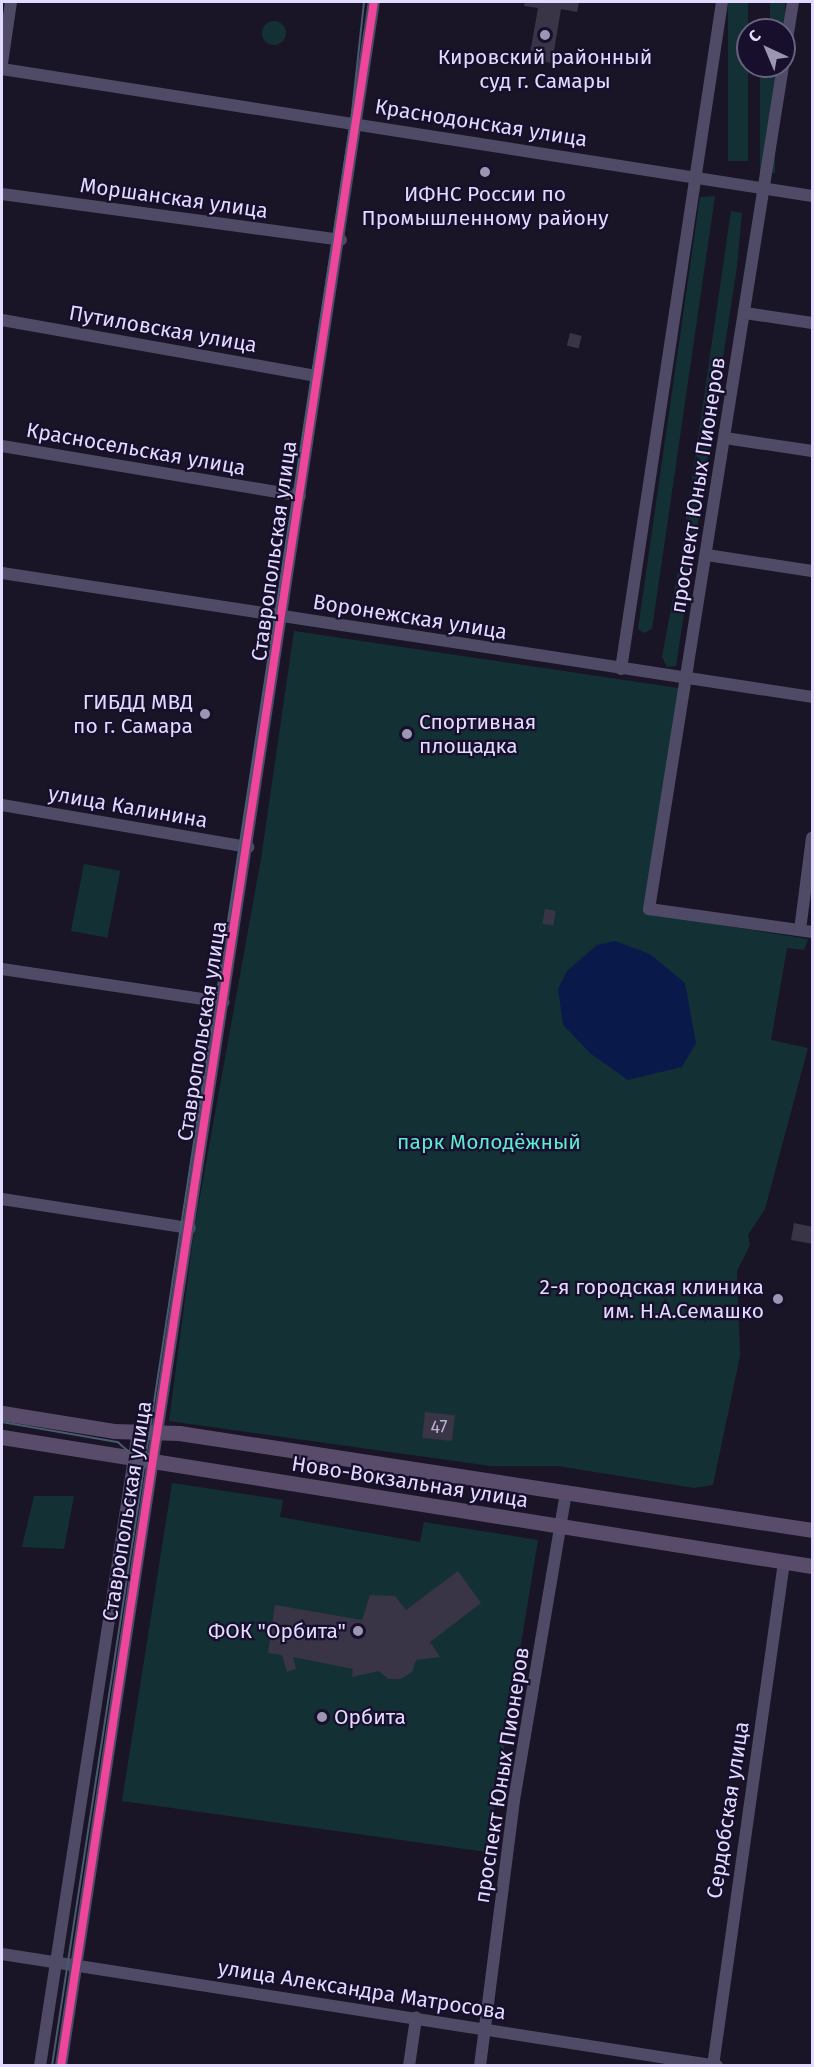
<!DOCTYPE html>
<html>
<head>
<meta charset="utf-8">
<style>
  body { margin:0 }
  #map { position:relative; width:814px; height:2067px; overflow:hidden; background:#1a1526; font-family:"Fira Sans",sans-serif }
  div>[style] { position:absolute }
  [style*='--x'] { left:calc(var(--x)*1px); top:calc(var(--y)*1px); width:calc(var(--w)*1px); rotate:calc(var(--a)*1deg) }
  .green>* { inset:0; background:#133135; transform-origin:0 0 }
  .round { border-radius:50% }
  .water>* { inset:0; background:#091a4a }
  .building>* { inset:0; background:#3a3447; transform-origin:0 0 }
  .minor>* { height:12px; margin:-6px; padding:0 6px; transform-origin:6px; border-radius:6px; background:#4f4b67 }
  .major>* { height:15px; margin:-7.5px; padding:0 7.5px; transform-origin:7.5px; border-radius:7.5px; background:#594c6b }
  .tram>* { height:1.5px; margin:-0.75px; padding:0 0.75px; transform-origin:0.75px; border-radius:0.75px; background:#485a71 }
  .cycleway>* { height:8px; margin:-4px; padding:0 4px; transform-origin:4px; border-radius:4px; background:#ed469a }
  .dots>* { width:16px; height:16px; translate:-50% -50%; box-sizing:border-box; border:3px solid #170f2c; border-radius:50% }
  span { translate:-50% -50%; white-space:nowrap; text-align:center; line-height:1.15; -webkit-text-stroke:4.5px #170f2c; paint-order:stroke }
  .number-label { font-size:18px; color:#b8b1d1 }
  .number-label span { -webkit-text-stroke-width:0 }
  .poi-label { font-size:21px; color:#e2dbff }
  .right { translate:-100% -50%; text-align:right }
  .left { translate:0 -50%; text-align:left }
  .street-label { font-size:21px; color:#e2dbff }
  .park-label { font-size:21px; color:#5de9d3 }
  .frame { position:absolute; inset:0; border:3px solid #e2dbff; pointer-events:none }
  .north { position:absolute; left:736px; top:18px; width:60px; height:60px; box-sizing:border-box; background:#170f2c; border:2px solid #686180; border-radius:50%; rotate:316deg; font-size:16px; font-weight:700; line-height:24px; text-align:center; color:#e2dbff }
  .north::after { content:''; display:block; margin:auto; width:21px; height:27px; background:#9c96b3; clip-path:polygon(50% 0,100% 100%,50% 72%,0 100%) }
</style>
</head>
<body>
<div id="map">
  <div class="green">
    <i style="left:728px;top:2px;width:20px;height:159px"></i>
    <i style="left:770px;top:2px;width:15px;height:28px"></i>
    <i class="round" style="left:262px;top:21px;width:24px;height:24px"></i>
    <i style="left:760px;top:66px;width:15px;height:107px"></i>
    <i style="clip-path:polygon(715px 196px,652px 629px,644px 633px,638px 629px,700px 197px)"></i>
    <i style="clip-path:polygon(731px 211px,742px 213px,737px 266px,676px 666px,667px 667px,662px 657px,681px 555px)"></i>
    <i style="clip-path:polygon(294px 631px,685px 689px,644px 913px,808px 939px,804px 950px,787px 948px,771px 1040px,808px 1048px,765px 1209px,748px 1235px,750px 1245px,737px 1271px,740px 1356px,713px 1485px,694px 1488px,558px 1466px,491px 1466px,169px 1421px,195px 1224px,261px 859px)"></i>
    <i style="left:84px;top:864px;width:37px;height:68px;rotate:11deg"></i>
    <i style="clip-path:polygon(172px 1483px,283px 1500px,280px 1517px,420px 1542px,424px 1522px,538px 1540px,487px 1852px,122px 1801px)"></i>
    <i style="clip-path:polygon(34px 1496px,74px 1496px,64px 1549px,22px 1547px)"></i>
  </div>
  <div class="water">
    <i style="clip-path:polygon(615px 941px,650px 954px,685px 983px,696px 1043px,682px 1067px,628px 1080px,591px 1054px,563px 1025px,558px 989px,567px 971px,597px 945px)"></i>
  </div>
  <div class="building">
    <i style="clip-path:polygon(525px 2px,579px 2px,577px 12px,561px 9px,552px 63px,529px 59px,538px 8px,524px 6px)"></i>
    <i style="left:570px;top:333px;width:12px;height:13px;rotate:14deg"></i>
    <i style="left:545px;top:909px;width:11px;height:15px;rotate:10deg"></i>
    <i style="clip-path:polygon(794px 1223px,813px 1227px,813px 1244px,791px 1240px)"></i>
    <i style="left:425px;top:1412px;width:30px;height:26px;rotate:6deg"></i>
    <i style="clip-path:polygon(458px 1571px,481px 1603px,430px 1642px,440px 1657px,416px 1660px,412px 1672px,401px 1679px,388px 1679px,379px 1671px,352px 1677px,353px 1669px,293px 1657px,296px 1669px,287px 1672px,282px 1655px,268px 1653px,275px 1605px,362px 1620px,370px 1595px,395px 1596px,406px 1610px)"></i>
  </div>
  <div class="minor">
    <i style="--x:784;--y:58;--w:57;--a:-80.9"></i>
    <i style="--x:2;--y:63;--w:62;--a:-81.6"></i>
    <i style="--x:783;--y:66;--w:854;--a:99.03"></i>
    <i style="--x:649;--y:909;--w:165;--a:8"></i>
    <i style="--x:2;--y:69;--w:820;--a:8.91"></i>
    <i style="--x:2;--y:194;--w:342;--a:7.7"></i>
    <i style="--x:745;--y:313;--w:68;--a:8.5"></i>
    <i style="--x:2;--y:320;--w:320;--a:10.1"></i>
    <i style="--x:725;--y:438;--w:88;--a:8.5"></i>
    <i style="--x:2;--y:446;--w:302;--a:9.5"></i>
    <i style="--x:707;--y:555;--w:106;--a:8.7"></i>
    <i style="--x:2;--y:573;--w:819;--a:8.7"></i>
    <i style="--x:621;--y:669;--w:675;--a:-81.39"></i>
    <i style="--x:2;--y:805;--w:250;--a:9.7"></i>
    <i style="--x:800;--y:930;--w:93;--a:-82.6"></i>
    <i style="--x:2;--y:969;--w:224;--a:8.5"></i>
    <i style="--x:2;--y:1199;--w:190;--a:8.8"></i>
    <i style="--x:2;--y:1954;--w:724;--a:8.9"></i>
    <i style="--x:40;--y:2066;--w:642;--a:-81.21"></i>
    <i style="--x:61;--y:2066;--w:2088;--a:-81.38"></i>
    <i style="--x:409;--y:2066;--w:49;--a:-81.7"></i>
    <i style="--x:480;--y:2066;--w:268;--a:-82.7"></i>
    <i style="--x:514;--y:1800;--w:313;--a:-80.4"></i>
    <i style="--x:713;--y:2066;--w:509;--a:-81.98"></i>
  </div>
  <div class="major">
    <i style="--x:2;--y:1413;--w:113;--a:9.1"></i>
    <i style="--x:114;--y:1431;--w:65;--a:1.8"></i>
    <i style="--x:179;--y:1433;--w:640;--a:8.71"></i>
    <i style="--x:2;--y:1437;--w:820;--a:9.05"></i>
  </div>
  <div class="tram">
    <i style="--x:2;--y:1422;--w:118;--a:9.8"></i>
    <i style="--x:118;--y:1442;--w:21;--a:41"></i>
    <i style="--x:134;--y:1456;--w:20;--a:70"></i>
    <i style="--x:52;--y:2066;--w:1967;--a:-81.26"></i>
    <i style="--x:351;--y:122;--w:121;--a:-83.8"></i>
  </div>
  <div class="cycleway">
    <i style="--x:61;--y:2066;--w:2088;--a:-81.38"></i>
  </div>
  <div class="dots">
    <i style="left:545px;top:35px;background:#9c96b3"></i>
    <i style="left:485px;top:172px;background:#9c96b3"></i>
    <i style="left:205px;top:714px;background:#9c96b3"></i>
    <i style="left:407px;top:734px;background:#9c96b3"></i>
    <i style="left:778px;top:1299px;background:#9c96b3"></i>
    <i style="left:358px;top:1631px;background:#9c96b3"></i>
    <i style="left:322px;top:1717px;background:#9c96b3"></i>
  </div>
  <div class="number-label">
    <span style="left:439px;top:1427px">47</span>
  </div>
  <div class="poi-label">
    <span style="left:545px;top:69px">Кировский районный<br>суд г. Самары</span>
    <span style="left:485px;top:206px">ИФНС России по<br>Промышленному району</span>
    <span class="right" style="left:193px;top:714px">ГИБДД МВД<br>по г. Самара</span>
    <span class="left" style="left:419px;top:734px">Спортивная<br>площадка</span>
    <span class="right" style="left:764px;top:1299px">2-я городская клиника<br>им. Н.А.Семашко</span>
    <span class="right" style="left:346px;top:1631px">ФОК "Орбита"</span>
    <span class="left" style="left:334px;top:1717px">Орбита</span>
  </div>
  <div class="street-label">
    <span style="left:481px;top:123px;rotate:9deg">Краснодонская улица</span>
    <span style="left:174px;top:198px;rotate:8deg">Моршанская улица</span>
    <span style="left:163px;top:329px;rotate:10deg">Путиловская улица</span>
    <span style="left:136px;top:449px;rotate:10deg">Красносельская улица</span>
    <span style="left:698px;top:485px;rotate:-81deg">проспект Юных Пионеров</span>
    <span style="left:274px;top:551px;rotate:-82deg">Ставропольская улица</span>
    <span style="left:410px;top:617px;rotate:9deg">Воронежская улица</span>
    <span style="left:128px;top:807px;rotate:10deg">улица Калинина</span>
    <span style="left:202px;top:1031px;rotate:-81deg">Ставропольская улица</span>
    <span style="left:410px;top:1482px;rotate:9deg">Ново-Вокзальная улица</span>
    <span style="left:127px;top:1511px;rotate:-81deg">Ставропольская улица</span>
    <span style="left:502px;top:1775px;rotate:-81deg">проспект Юных Пионеров</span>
    <span style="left:728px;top:1810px;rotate:-81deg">Сердобская улица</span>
    <span style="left:362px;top:1990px;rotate:9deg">улица Александра Матросова</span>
  </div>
  <div class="park-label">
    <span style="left:489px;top:1142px">парк Молодёжный</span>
  </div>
  <div class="frame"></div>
  <div class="north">С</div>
</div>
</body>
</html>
